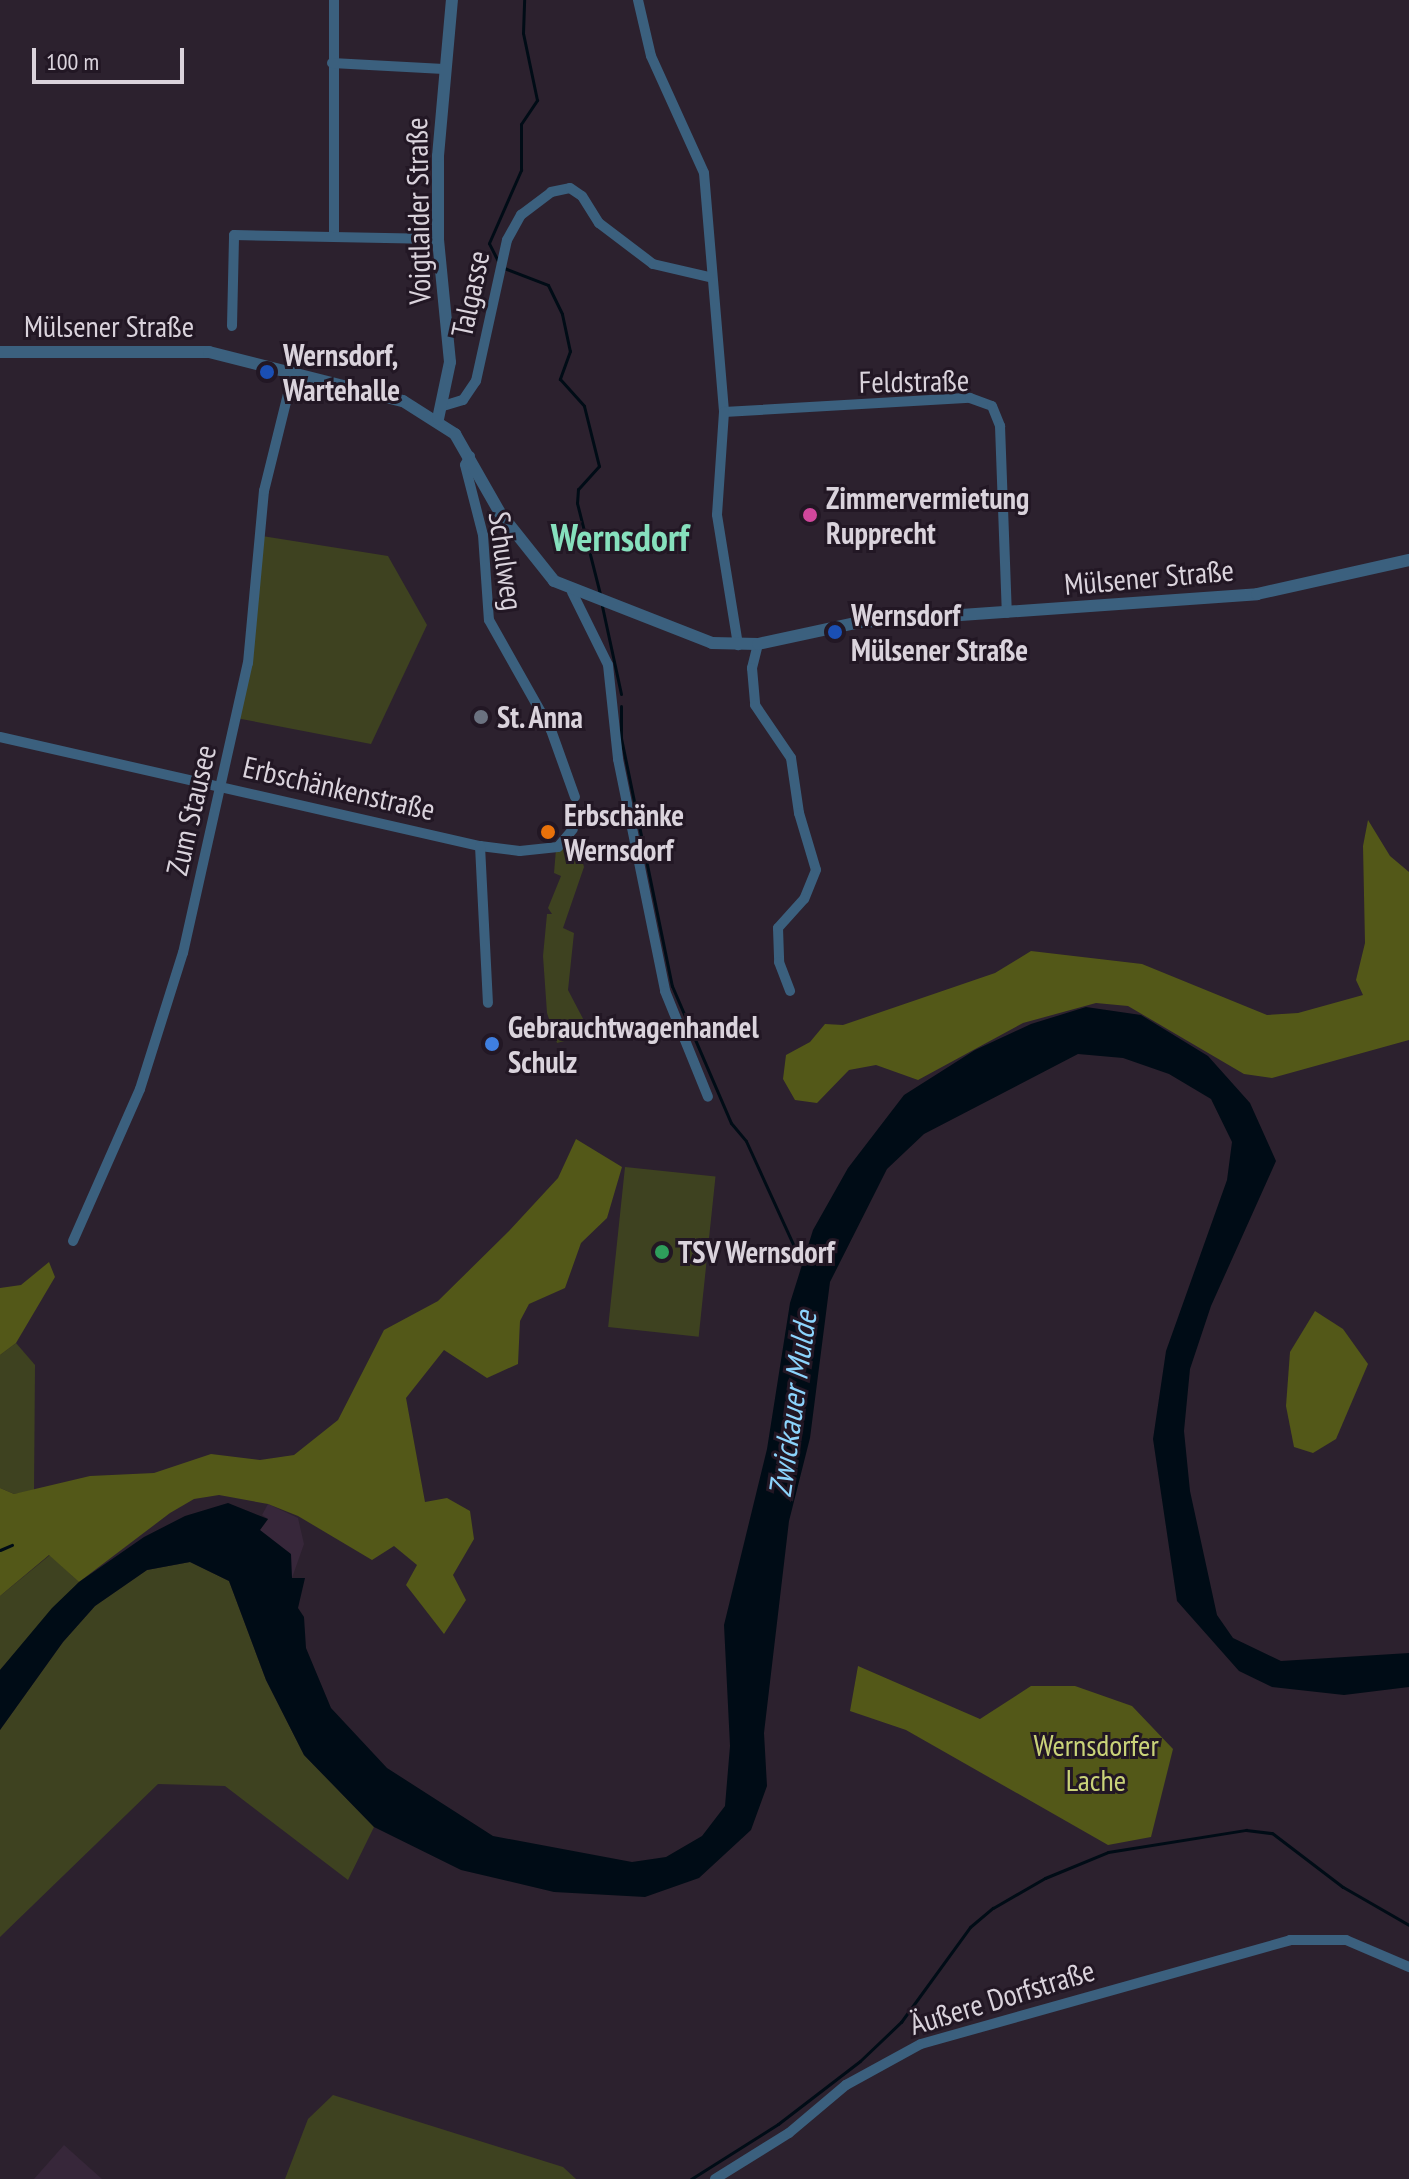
<!DOCTYPE html>
<html>
<head>
<meta charset="utf-8">
<style>
  body { margin:0 }
  #map { position:relative; width:1409px; height:2179px; overflow:hidden; background:#2c212e; font-family:"PT Sans Narrow",sans-serif }
  div>[style] { position:absolute }
  [style*='--x'] { left:calc(var(--x)*1px); top:calc(var(--y)*1px); width:calc(var(--w)*1px); rotate:calc(var(--a)*1deg) }
  .built>* { inset:0; background:#37273a }
  .green>* { inset:0; background:#3e4220; transform-origin:0 0 }
  .forest>* { inset:0; background:#535818 }
  .water>* { inset:0; background:#000c16 }
  .stream>* { height:3px; margin:-1.5px; padding:0 1.5px; transform-origin:1.5px; border-radius:1.5px; background:#000c16 }
  .minor>* { height:10px; margin:-5px; padding:0 5px; transform-origin:5px; border-radius:5px; background:#3b607e }
  .tertiary>* { height:12px; margin:-6px; padding:0 6px; transform-origin:6px; border-radius:6px; background:#3b607e }
  .dots>* { width:22px; height:22px; translate:-50% -50%; box-sizing:border-box; border:4px solid #221724; border-radius:50% }
  span { translate:-50% -50%; white-space:nowrap; text-align:center; line-height:1.15; -webkit-text-stroke:6px #221724; paint-order:stroke }
  .street-label { font-size:30px; color:#dad3dc }
  .poi-label { font-size:30px; color:#dad3dc; font-weight:700 }
  .left { translate:0 -50%; text-align:left }
  .park-label { font-size:30px; color:#cad379 }
  .water-label { font-size:32px; color:#8cd4fd; font-style:italic }
  .district-label { font-size:38px; color:#86e0bd; font-weight:700 }
  .scale { position:absolute; left:32px; top:48px; width:152px; height:36px; box-sizing:border-box; border:4px solid #dad3dc; border-top:0; padding-left:10px; font-size:24px; line-height:28px; white-space:nowrap; color:#dad3dc; -webkit-text-stroke:6px #221724; paint-order:stroke }
</style>
</head>
<body>
<div id="map">
  <div class="built">
    <i style="clip-path:polygon(268px 1504px,298px 1518px,304px 1544px,292px 1578px,260px 1530px,268px 1519px,262px 1515px)"></i>
    <i style="clip-path:polygon(64px 2145px,102px 2179px,34px 2179px)"></i>
  </div>
  <div class="green">
    <i style="clip-path:polygon(262px 536px,388px 556px,427px 625px,371px 744px,236px 718px)"></i>
    <i style="clip-path:polygon(576px 838px,584px 867px,563px 928px,574px 933px,568px 990px,591px 1034px,557px 1043px,547px 1013px,543px 956px,547px 914px,552px 914px,548px 908px,561px 876px,554px 873px,556px 849px)"></i>
    <i style="left:625px;top:1167px;width:91px;height:161px;rotate:6deg"></i>
    <i style="clip-path:polygon(16px 1343px,35px 1365px,34px 1491px,14px 1494px,0 1488px,0 1355px)"></i>
    <i style="clip-path:polygon(50px 1555px,79px 1582px,0 1670px,0 1596px)"></i>
    <i style="clip-path:polygon(190px 1562px,229px 1581px,266px 1680px,304px 1755px,374px 1827px,348px 1880px,225px 1786px,158px 1784px,0 1937px,0 1730px,63px 1642px,95px 1606px,147px 1570px)"></i>
    <i style="clip-path:polygon(333px 2095px,563px 2167px,576px 2179px,285px 2179px,308px 2119px)"></i>
  </div>
  <div class="forest">
    <i style="clip-path:polygon(1368px 820px,1390px 856px,1409px 872px,1409px 1040px,1272px 1078px,1244px 1074px,1128px 1006px,1096px 1003px,1023px 1023px,918px 1080px,876px 1065px,849px 1070px,817px 1103px,795px 1100px,783px 1079px,786px 1055px,810px 1042px,825px 1024px,843px 1025px,995px 973px,1031px 951px,1142px 964px,1267px 1015px,1298px 1013px,1363px 995px,1356px 980px,1365px 943px,1363px 846px)"></i>
    <i style="clip-path:polygon(576px 1139px,622px 1167px,607px 1218px,581px 1243px,565px 1288px,529px 1304px,520px 1321px,518px 1364px,487px 1378px,444px 1350px,406px 1398px,425px 1502px,447px 1498px,470px 1511px,474px 1539px,453px 1575px,466px 1600px,444px 1634px,406px 1585px,417px 1565px,394px 1546px,372px 1560px,298px 1516px,268px 1504px,219px 1495px,194px 1499px,170px 1513px,79px 1582px,49px 1555px,0 1596px,0 1488px,14px 1494px,90px 1476px,154px 1473px,211px 1454px,260px 1460px,294px 1455px,338px 1420px,384px 1330px,438px 1301px,509px 1231px,558px 1178px)"></i>
    <i style="clip-path:polygon(49px 1262px,55px 1277px,16px 1343px,0 1355px,0 1288px,21px 1285px)"></i>
    <i style="clip-path:polygon(1315px 1311px,1343px 1329px,1368px 1364px,1336px 1439px,1313px 1453px,1294px 1447px,1286px 1406px,1290px 1352px)"></i>
    <i style="clip-path:polygon(858px 1666px,980px 1719px,1031px 1686px,1075px 1686px,1132px 1706px,1173px 1749px,1151px 1837px,1108px 1845px,906px 1730px,850px 1711px)"></i>
  </div>
  <div class="water">
    <i style="clip-path:polygon(1086px 1007px,1141px 1015px,1208px 1056px,1250px 1103px,1276px 1161px,1211px 1306px,1190px 1369px,1184px 1431px,1190px 1491px,1217px 1615px,1233px 1638px,1281px 1661px,1409px 1653px,1409px 1687px,1344px 1695px,1272px 1687px,1239px 1671px,1177px 1601px,1153px 1439px,1166px 1351px,1227px 1180px,1232px 1142px,1211px 1099px,1169px 1074px,1123px 1058px,1078px 1054px,924px 1134px,887px 1169px,830px 1282px,810px 1438px,789px 1521px,764px 1733px,767px 1786px,751px 1830px,699px 1878px,645px 1897px,554px 1892px,461px 1870px,374px 1827px,304px 1755px,266px 1680px,229px 1581px,190px 1562px,147px 1570px,95px 1606px,63px 1642px,0 1730px,0 1670px,52px 1608px,79px 1582px,144px 1537px,185px 1516px,228px 1503px,268px 1519px,260px 1530px,291px 1554px,292px 1578px,305px 1578px,298px 1608px,304px 1617px,306px 1648px,331px 1708px,387px 1768px,493px 1836px,632px 1862px,666px 1857px,702px 1836px,725px 1806px,730px 1746px,724px 1625px,767px 1449px,790px 1303px,813px 1230px,848px 1168px,904px 1095px,975px 1050px,1031px 1024px)"></i>
  </div>
  <div class="stream">
    <i style="--x:499;--y:263;--w:22;--a:-117"></i>
    <i style="--x:489;--y:243;--w:80;--a:-66.3"></i>
    <i style="--x:521;--y:170;--w:46;--a:-90"></i>
    <i style="--x:521;--y:124;--w:29;--a:-56"></i>
    <i style="--x:537;--y:100;--w:68;--a:-101.8"></i>
    <i style="--x:523;--y:33;--w:33;--a:-88"></i>
    <i style="--x:504;--y:268;--w:47;--a:21.1"></i>
    <i style="--x:548;--y:285;--w:32;--a:64"></i>
    <i style="--x:562;--y:314;--w:38;--a:78"></i>
    <i style="--x:570;--y:351;--w:30;--a:110"></i>
    <i style="--x:560;--y:379;--w:36;--a:48"></i>
    <i style="--x:584;--y:406;--w:62;--a:76"></i>
    <i style="--x:599;--y:466;--w:31;--a:132"></i>
    <i style="--x:578;--y:489;--w:14;--a:94"></i>
    <i style="--x:577;--y:503;--w:94;--a:75.8"></i>
    <i style="--x:602;--y:606;--w:90;--a:77.8"></i>
    <i style="--x:621;--y:706;--w:32;--a:90"></i>
    <i style="--x:621;--y:738;--w:253;--a:78.4"></i>
    <i style="--x:672;--y:986;--w:149;--a:66.7"></i>
    <i style="--x:731;--y:1123;--w:23;--a:50"></i>
    <i style="--x:746;--y:1141;--w:137;--a:65.5"></i>
    <i style="--x:0;--y:1550;--w:13;--a:-23"></i>
    <i style="--x:691;--y:2179;--w:103;--a:-32.3"></i>
    <i style="--x:778;--y:2124;--w:103;--a:-37.5"></i>
    <i style="--x:860;--y:2061;--w:57;--a:-43.6"></i>
    <i style="--x:901;--y:2022;--w:117;--a:-54"></i>
    <i style="--x:970;--y:1927;--w:30;--a:-40"></i>
    <i style="--x:993;--y:1908;--w:60;--a:-30"></i>
    <i style="--x:1045;--y:1878;--w:68;--a:-22.4"></i>
    <i style="--x:1108;--y:1852;--w:140;--a:-9.1"></i>
    <i style="--x:1246;--y:1830;--w:26;--a:7"></i>
    <i style="--x:1272;--y:1833;--w:89;--a:37.3"></i>
    <i style="--x:1343;--y:1887;--w:76;--a:29.9"></i>
  </div>
  <div class="minor">
    <i style="--x:334;--y:0;--w:236;--a:90"></i>
    <i style="--x:638;--y:0;--w:57;--a:76.9"></i>
    <i style="--x:651;--y:56;--w:128;--a:65.6"></i>
    <i style="--x:704;--y:173;--w:240;--a:85.2"></i>
    <i style="--x:724;--y:412;--w:246;--a:-3.3"></i>
    <i style="--x:970;--y:398;--w:23;--a:20"></i>
    <i style="--x:992;--y:406;--w:22;--a:68"></i>
    <i style="--x:1000;--y:426;--w:187;--a:87.9"></i>
    <i style="--x:332;--y:63;--w:112;--a:3.1"></i>
    <i style="--x:232;--y:326;--w:91;--a:-88.7"></i>
    <i style="--x:234;--y:235;--w:204;--a:1.1"></i>
    <i style="--x:443;--y:406;--w:21;--a:-17"></i>
    <i style="--x:463;--y:400;--w:23;--a:-56"></i>
    <i style="--x:476;--y:381;--w:144;--a:-77.6"></i>
    <i style="--x:507;--y:240;--w:29;--a:-61"></i>
    <i style="--x:521;--y:215;--w:38;--a:-37"></i>
    <i style="--x:551;--y:192;--w:19;--a:-12"></i>
    <i style="--x:570;--y:188;--w:14;--a:34"></i>
    <i style="--x:582;--y:196;--w:32;--a:58"></i>
    <i style="--x:599;--y:223;--w:68;--a:37.2"></i>
    <i style="--x:653;--y:264;--w:57;--a:13.1"></i>
    <i style="--x:724;--y:412;--w:103;--a:93.9"></i>
    <i style="--x:717;--y:515;--w:132;--a:80.8"></i>
    <i style="--x:470;--y:456;--w:10;--a:119"></i>
    <i style="--x:465;--y:465;--w:72;--a:75.6"></i>
    <i style="--x:483;--y:535;--w:85;--a:86"></i>
    <i style="--x:489;--y:620;--w:126;--a:60.6"></i>
    <i style="--x:551;--y:730;--w:71;--a:70.3"></i>
    <i style="--x:572;--y:592;--w:81;--a:63.7"></i>
    <i style="--x:608;--y:665;--w:95;--a:83.9"></i>
    <i style="--x:618;--y:759;--w:237;--a:78.5"></i>
    <i style="--x:665;--y:991;--w:114;--a:67.9"></i>
    <i style="--x:758;--y:644;--w:25;--a:104"></i>
    <i style="--x:752;--y:668;--w:37;--a:85"></i>
    <i style="--x:755;--y:705;--w:64;--a:55.8"></i>
    <i style="--x:791;--y:758;--w:56;--a:81.7"></i>
    <i style="--x:799;--y:813;--w:59;--a:73.4"></i>
    <i style="--x:816;--y:870;--w:31;--a:112"></i>
    <i style="--x:804;--y:899;--w:39;--a:132"></i>
    <i style="--x:778;--y:928;--w:34;--a:88"></i>
    <i style="--x:779;--y:962;--w:31;--a:69"></i>
    <i style="--x:0;--y:737;--w:492;--a:12.8"></i>
    <i style="--x:480;--y:846;--w:40;--a:7.1"></i>
    <i style="--x:520;--y:851;--w:38;--a:-6"></i>
    <i style="--x:558;--y:847;--w:23;--a:-50"></i>
    <i style="--x:480;--y:846;--w:157;--a:87.1"></i>
    <i style="--x:73;--y:1241;--w:166;--a:-66.2"></i>
    <i style="--x:140;--y:1089;--w:143;--a:-72.5"></i>
    <i style="--x:183;--y:953;--w:297;--a:-77.4"></i>
    <i style="--x:248;--y:663;--w:173;--a:-84.7"></i>
    <i style="--x:264;--y:491;--w:121;--a:-76.1"></i>
    <i style="--x:715;--y:2179;--w:87;--a:-31.9"></i>
    <i style="--x:789;--y:2133;--w:75;--a:-40.1"></i>
    <i style="--x:846;--y:2085;--w:85;--a:-28.7"></i>
    <i style="--x:921;--y:2044;--w:383;--a:-15.7"></i>
    <i style="--x:1290;--y:1940;--w:56;--a:0"></i>
    <i style="--x:1346;--y:1940;--w:69;--a:23.2"></i>
  </div>
  <div class="tertiary">
    <i style="--x:0;--y:352;--w:209;--a:0"></i>
    <i style="--x:209;--y:352;--w:200;--a:14.2"></i>
    <i style="--x:403;--y:401;--w:62;--a:32.4"></i>
    <i style="--x:455;--y:434;--w:91;--a:60.3"></i>
    <i style="--x:500;--y:513;--w:87;--a:51.5"></i>
    <i style="--x:554;--y:581;--w:170;--a:21.4"></i>
    <i style="--x:712;--y:643;--w:46;--a:1.2"></i>
    <i style="--x:758;--y:644;--w:105;--a:-12.1"></i>
    <i style="--x:861;--y:622;--w:397;--a:-4"></i>
    <i style="--x:1257;--y:594;--w:156;--a:-12.6"></i>
    <i style="--x:438;--y:419;--w:58;--a:-78.1"></i>
    <i style="--x:450;--y:362;--w:124;--a:-95.6"></i>
    <i style="--x:438;--y:239;--w:83;--a:-90"></i>
    <i style="--x:438;--y:156;--w:157;--a:-84.9"></i>
  </div>
  <div class="dots">
    <i style="left:267px;top:372px;background:#1a4fb4"></i>
    <i style="left:810px;top:515px;background:#d1479c"></i>
    <i style="left:835px;top:632px;background:#1a4fb4"></i>
    <i style="left:481px;top:717px;background:#6b7280"></i>
    <i style="left:548px;top:832px;background:#e8710a"></i>
    <i style="left:492px;top:1044px;background:#3f7fe0"></i>
    <i style="left:662px;top:1252px;background:#2e9e5b"></i>
  </div>
  <div class="street-label">
    <span style="left:418px;top:211px;rotate:-91deg">Voigtlaider Straße</span>
    <span style="left:470px;top:294px;rotate:-78deg">Talgasse</span>
    <span style="left:109px;top:326px">Mülsener Straße</span>
    <span style="left:914px;top:381px;rotate:-1deg">Feldstraße</span>
    <span style="left:506px;top:561px;rotate:82deg">Schulweg</span>
    <span style="left:1149px;top:577px;rotate:-5deg">Mülsener Straße</span>
    <span style="left:339px;top:788px;rotate:13deg">Erbschänkenstraße</span>
    <span style="left:191px;top:810px;rotate:-77deg">Zum Stausee</span>
    <span style="left:1002px;top:1997px;rotate:-17deg">Äußere Dorfstraße</span>
  </div>
  <div class="poi-label">
    <span class="left" style="left:283px;top:372px">Wernsdorf,<br>Wartehalle</span>
    <span class="left" style="left:826px;top:515px">Zimmervermietung<br>Rupprecht</span>
    <span class="left" style="left:851px;top:632px">Wernsdorf<br>Mülsener Straße</span>
    <span class="left" style="left:497px;top:717px">St. Anna</span>
    <span class="left" style="left:564px;top:832px">Erbschänke<br>Wernsdorf</span>
    <span class="left" style="left:508px;top:1044px">Gebrauchtwagenhandel<br>Schulz</span>
    <span class="left" style="left:678px;top:1252px">TSV Wernsdorf</span>
  </div>
  <div class="park-label">
    <span style="left:1096px;top:1762px">Wernsdorfer<br>Lache</span>
  </div>
  <div class="water-label">
    <span style="left:792px;top:1404px;rotate:-82deg">Zwickauer Mulde</span>
  </div>
  <div class="district-label">
    <span style="left:620px;top:537px">Wernsdorf</span>
  </div>
  <div class="scale">100 m</div>
</div>
</body>
</html>
